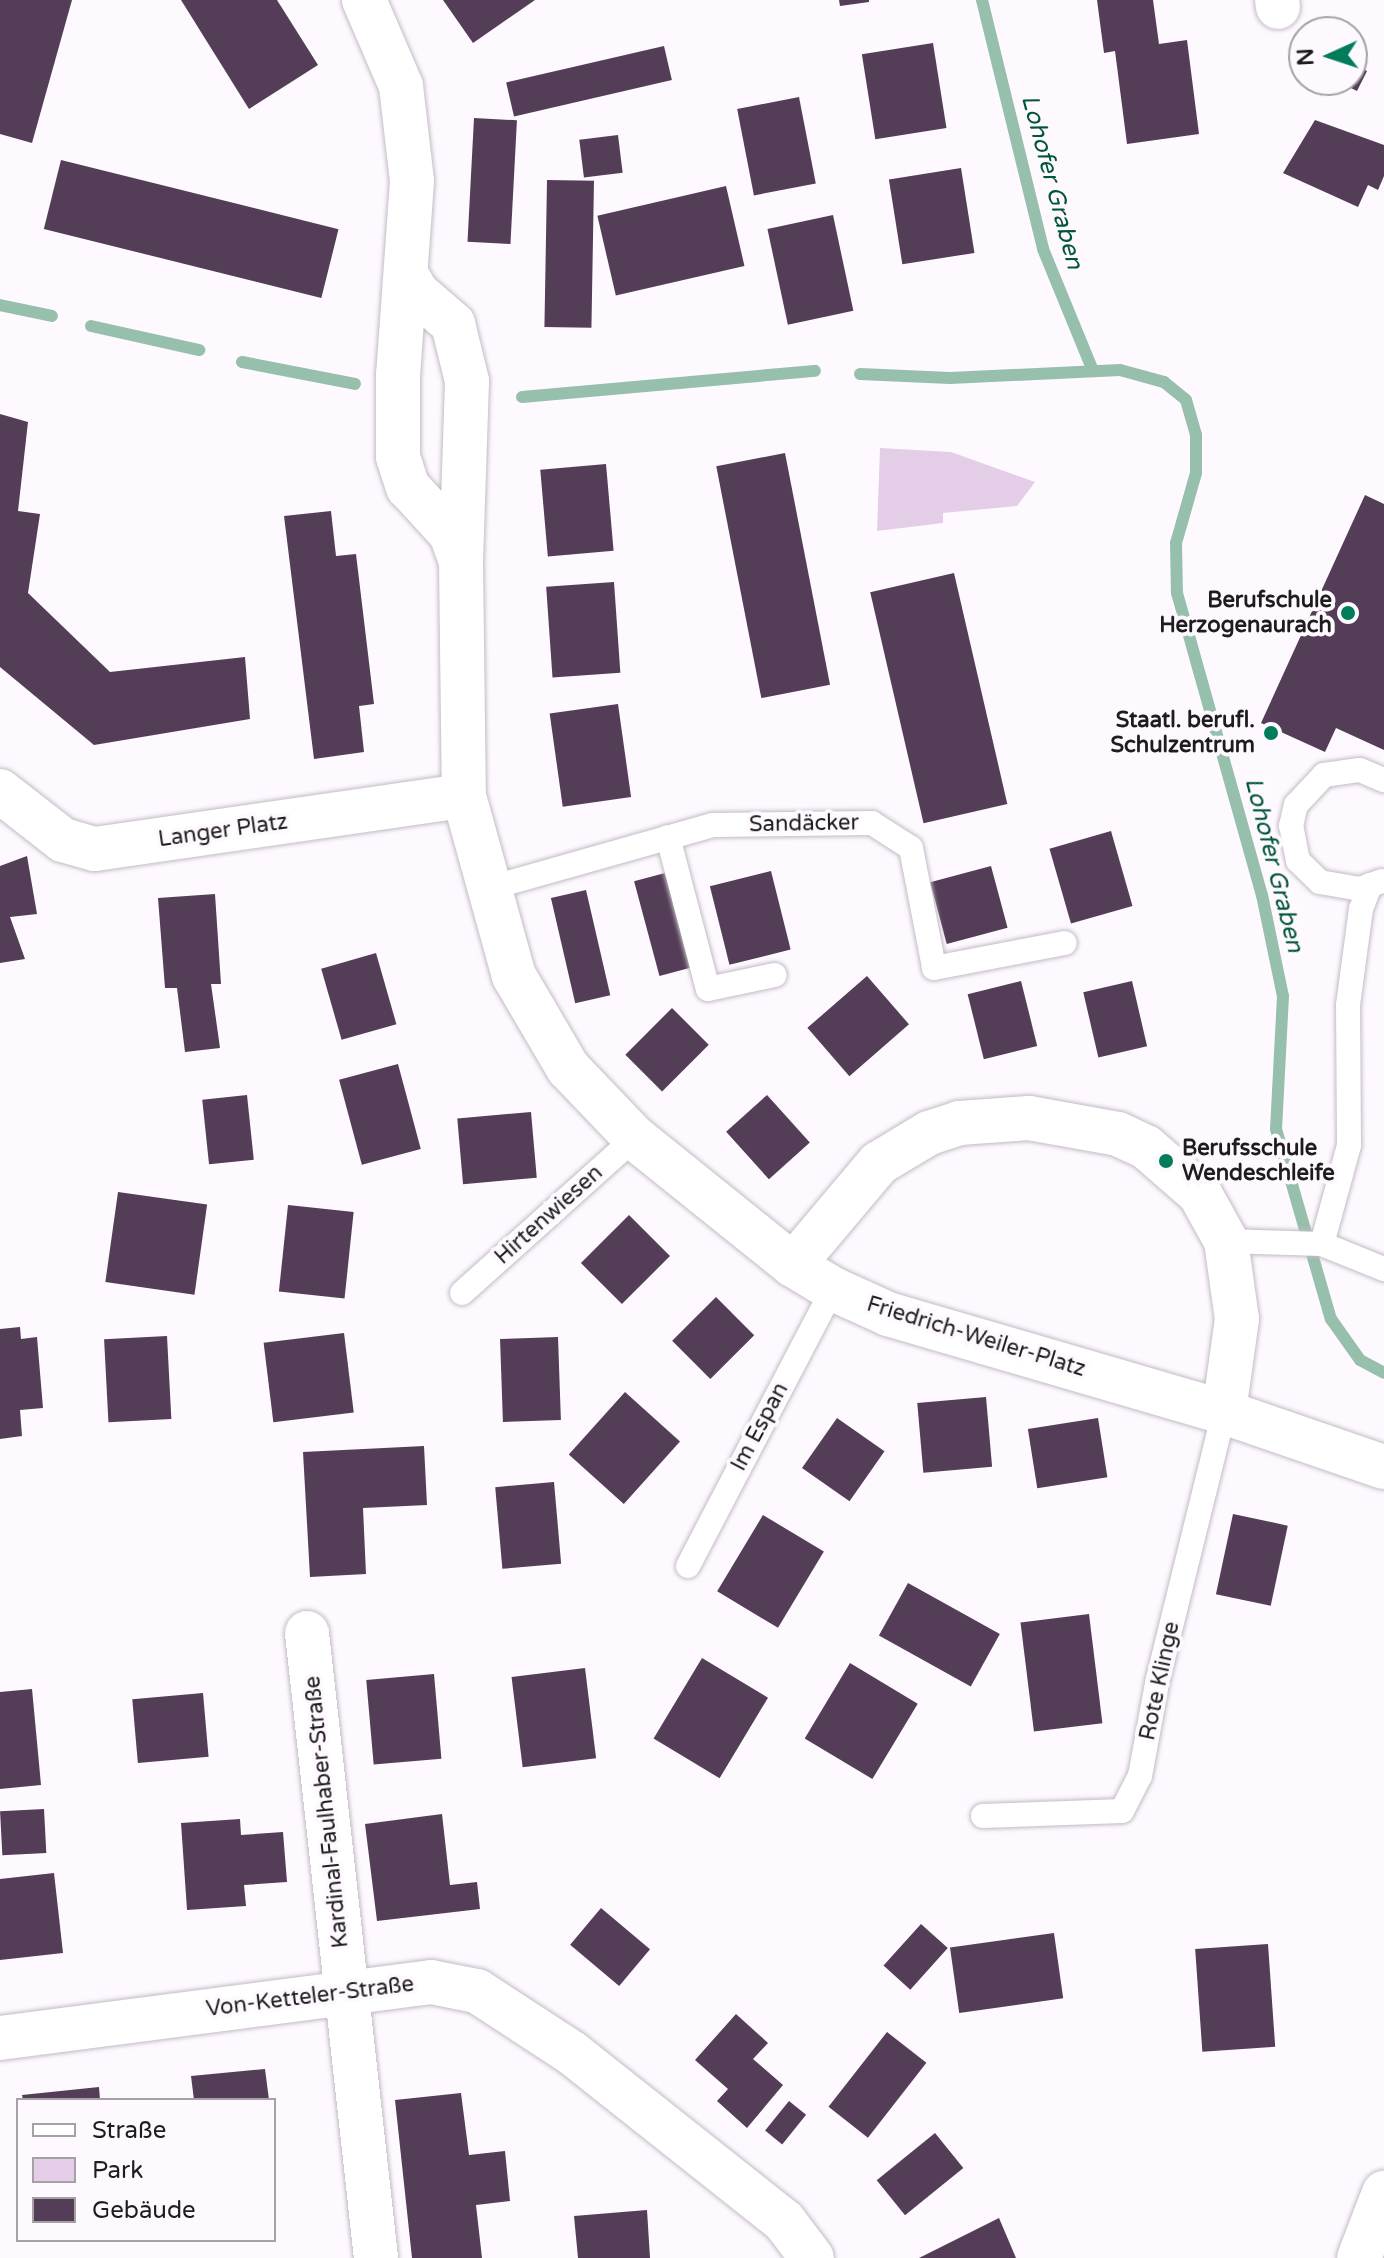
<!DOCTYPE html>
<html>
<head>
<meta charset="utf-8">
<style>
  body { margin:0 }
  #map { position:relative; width:1384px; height:2258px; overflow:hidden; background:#fef9ff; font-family:"Varela Round",sans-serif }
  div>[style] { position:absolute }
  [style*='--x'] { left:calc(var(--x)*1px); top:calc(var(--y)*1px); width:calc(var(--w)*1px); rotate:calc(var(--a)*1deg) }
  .green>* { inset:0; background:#e4cde7 }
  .stream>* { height:12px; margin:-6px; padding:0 6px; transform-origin:6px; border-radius:6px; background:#96bfac }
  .building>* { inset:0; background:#543d57; transform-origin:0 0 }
  .roads { filter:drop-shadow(0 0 2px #c3bbc5) drop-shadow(0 0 2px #c3bbc5) }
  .lane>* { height:24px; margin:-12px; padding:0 12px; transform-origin:12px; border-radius:12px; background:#fff }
  .street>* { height:44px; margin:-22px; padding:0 22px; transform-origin:22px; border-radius:22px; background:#fff }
  .dots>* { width:22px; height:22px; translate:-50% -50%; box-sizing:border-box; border:4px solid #fef9ff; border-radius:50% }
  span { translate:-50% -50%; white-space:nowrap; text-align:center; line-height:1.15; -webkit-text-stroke:8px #fef9ff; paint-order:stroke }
  .poi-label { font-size:22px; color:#1f1c1f; font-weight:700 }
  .right { translate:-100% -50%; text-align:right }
  .left { translate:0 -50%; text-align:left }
  .street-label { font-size:22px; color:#1f1c1f }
  .water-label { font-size:24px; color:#02553d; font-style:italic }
  .legend { position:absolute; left:16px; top:2098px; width:260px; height:144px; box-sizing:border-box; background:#fef9ff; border:2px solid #a5a1a5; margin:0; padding:10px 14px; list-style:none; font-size:24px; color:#1f1c1f }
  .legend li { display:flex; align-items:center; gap:16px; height:40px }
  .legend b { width:40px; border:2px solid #a5a1a5 }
  .north { position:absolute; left:1288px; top:16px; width:80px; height:80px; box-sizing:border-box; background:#fef9ff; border:2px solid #a5a1a5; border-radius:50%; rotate:267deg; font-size:22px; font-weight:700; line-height:32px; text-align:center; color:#1f1c1f }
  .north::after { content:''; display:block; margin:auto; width:28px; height:36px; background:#027d5b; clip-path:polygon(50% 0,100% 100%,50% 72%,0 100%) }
</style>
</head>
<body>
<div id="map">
  <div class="green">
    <i style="clip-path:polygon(880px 448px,951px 452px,1035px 482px,1017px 506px,943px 513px,943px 523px,877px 531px)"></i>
  </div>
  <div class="stream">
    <i style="--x:982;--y:0;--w:256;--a:76.2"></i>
    <i style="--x:1043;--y:249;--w:132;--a:67.7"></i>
    <i style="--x:0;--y:305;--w:53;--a:11.9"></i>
    <i style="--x:91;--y:326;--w:111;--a:12.5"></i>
    <i style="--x:242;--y:362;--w:115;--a:11"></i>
    <i style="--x:860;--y:374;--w:90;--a:2.5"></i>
    <i style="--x:950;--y:378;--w:170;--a:-2.7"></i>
    <i style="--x:1120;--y:370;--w:46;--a:15.3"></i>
    <i style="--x:1164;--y:382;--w:28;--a:39"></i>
    <i style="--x:1186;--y:400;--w:36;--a:74"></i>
    <i style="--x:1196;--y:435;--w:38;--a:90"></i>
    <i style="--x:1196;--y:473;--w:73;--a:105.9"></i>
    <i style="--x:1176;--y:543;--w:50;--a:88.9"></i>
    <i style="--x:1177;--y:593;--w:314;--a:74.3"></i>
    <i style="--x:1262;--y:895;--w:103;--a:78.3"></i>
    <i style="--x:1283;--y:996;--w:133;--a:93"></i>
    <i style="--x:1276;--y:1129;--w:198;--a:73.9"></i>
    <i style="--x:1331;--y:1319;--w:50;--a:54.7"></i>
    <i style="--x:1360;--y:1360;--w:27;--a:28"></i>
    <i style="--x:522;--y:397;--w:294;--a:-5.1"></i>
  </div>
  <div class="building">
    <i style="clip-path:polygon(0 0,72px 0,32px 143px,0 134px)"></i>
    <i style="clip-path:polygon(181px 0,277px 0,318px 65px,249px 109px)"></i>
    <i style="clip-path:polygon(443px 0,535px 0,473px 43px)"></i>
    <i style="clip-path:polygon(839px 0,869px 0,869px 2px,840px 6px)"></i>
    <i style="clip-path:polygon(1097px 0,1153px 0,1159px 44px,1187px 40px,1199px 134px,1127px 144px,1115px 51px,1104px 53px)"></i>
    <i style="left:933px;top:43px;width:86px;height:72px;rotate:81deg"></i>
    <i style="left:664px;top:46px;width:35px;height:162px;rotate:77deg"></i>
    <i style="clip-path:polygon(1352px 64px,1367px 71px,1357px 91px,1335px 80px,1352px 80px)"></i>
    <i style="left:799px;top:97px;width:88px;height:63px;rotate:79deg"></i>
    <i style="left:474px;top:118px;width:43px;height:124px;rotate:3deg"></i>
    <i style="clip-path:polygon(1315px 120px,1384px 145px,1384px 176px,1378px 190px,1368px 185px,1358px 207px,1283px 173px)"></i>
    <i style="left:618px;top:135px;width:38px;height:39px;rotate:83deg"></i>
    <i style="left:61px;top:160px;width:286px;height:71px;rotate:14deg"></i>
    <i style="left:961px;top:168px;width:86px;height:73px;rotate:81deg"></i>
    <i style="left:547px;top:180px;width:47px;height:147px;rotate:1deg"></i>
    <i style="left:726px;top:186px;width:82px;height:132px;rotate:77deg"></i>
    <i style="left:833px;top:215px;width:98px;height:67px;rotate:78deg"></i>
    <i style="clip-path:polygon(0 414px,28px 422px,18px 511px,40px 514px,28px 593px,110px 672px,245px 657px,250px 719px,94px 745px,0 667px)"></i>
    <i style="left:785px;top:453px;width:236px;height:70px;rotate:79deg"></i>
    <i style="left:606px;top:464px;width:87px;height:66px;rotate:85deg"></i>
    <i style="clip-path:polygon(1365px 495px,1384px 504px,1384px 750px,1336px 728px,1325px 752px,1261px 723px)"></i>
    <i style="clip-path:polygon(331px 511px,336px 556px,356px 554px,374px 704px,359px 706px,364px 752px,314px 759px,284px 516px)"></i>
    <i style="left:954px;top:573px;width:237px;height:86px;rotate:77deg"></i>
    <i style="left:614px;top:582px;width:91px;height:68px;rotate:86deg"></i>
    <i style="left:618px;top:704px;width:94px;height:69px;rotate:82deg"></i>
    <i style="left:1111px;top:831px;width:78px;height:64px;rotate:74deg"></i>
    <i style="clip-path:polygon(27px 856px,37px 914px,10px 917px,25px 959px,0 963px,0 866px)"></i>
    <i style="left:991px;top:866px;width:64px;height:63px;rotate:75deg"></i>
    <i style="left:771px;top:871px;width:81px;height:63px;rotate:76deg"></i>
    <i style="left:665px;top:873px;width:98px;height:32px;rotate:75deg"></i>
    <i style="left:586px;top:890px;width:108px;height:36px;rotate:77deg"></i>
    <i style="clip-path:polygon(215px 894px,221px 984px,211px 984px,220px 1048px,185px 1052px,177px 988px,165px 988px,158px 898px)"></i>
    <i style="left:376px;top:953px;width:74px;height:57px;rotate:74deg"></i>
    <i style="left:867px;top:976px;width:64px;height:79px;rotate:49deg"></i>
    <i style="left:1021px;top:981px;width:67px;height:55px;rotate:76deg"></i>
    <i style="left:1132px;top:981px;width:67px;height:50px;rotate:77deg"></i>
    <i style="left:672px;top:1008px;width:52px;height:66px;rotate:45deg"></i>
    <i style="left:398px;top:1064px;width:88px;height:61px;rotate:75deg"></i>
    <i style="left:247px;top:1095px;width:65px;height:45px;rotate:84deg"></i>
    <i style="left:767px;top:1095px;width:64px;height:55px;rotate:48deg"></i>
    <i style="left:531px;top:1112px;width:66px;height:74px;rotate:85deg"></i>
    <i style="left:118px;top:1192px;width:90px;height:91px;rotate:8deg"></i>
    <i style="left:288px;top:1205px;width:66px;height:87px;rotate:6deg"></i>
    <i style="left:629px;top:1215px;width:58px;height:68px;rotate:45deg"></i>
    <i style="left:716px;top:1297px;width:54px;height:62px;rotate:45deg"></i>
    <i style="clip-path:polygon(20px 1327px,21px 1339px,37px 1337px,43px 1408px,20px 1410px,22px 1436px,0 1439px,0 1329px)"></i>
    <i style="left:344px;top:1333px;width:80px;height:81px;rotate:83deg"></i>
    <i style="left:167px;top:1336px;width:83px;height:63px;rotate:87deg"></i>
    <i style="left:558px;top:1337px;width:83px;height:58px;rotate:88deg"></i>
    <i style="left:625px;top:1392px;width:74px;height:84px;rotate:42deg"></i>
    <i style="left:986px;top:1397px;width:70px;height:69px;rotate:85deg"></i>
    <i style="left:837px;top:1418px;width:58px;height:61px;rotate:35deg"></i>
    <i style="left:1098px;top:1418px;width:60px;height:71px;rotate:81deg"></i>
    <i style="clip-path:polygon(424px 1446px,427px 1505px,363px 1508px,366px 1574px,310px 1577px,303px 1452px)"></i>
    <i style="left:554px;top:1482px;width:82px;height:59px;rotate:85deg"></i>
    <i style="left:1233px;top:1514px;width:56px;height:82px;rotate:12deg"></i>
    <i style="left:763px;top:1515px;width:71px;height:89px;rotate:31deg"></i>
    <i style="left:908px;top:1583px;width:105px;height:60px;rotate:29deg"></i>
    <i style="left:1089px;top:1614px;width:110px;height:69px;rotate:83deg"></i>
    <i style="left:702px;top:1658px;width:77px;height:94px;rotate:31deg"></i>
    <i style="left:850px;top:1663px;width:79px;height:88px;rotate:31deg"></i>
    <i style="left:585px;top:1668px;width:91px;height:74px;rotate:83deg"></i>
    <i style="left:434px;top:1674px;width:85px;height:68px;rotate:85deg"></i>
    <i style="clip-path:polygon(32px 1689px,41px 1785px,0 1789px,0 1692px)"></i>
    <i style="left:203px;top:1693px;width:64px;height:71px;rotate:85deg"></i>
    <i style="left:44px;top:1809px;width:44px;height:44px;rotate:87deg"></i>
    <i style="clip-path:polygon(442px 1814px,450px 1885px,477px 1882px,480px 1909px,377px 1921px,365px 1824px)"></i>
    <i style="clip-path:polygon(240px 1819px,241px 1835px,283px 1832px,287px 1882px,244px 1885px,246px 1906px,187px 1910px,181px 1823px)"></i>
    <i style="clip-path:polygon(54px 1873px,63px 1953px,0 1960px,0 1879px)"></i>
    <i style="left:601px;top:1908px;width:64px;height:48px;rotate:40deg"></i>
    <i style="left:921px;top:1924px;width:36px;height:56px;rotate:42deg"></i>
    <i style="left:1054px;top:1933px;width:66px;height:105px;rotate:82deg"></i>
    <i style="left:1268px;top:1944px;width:103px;height:73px;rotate:86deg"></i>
    <i style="clip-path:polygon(736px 2014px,768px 2043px,753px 2059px,783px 2085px,747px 2128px,717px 2101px,728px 2089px,695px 2060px)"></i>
    <i style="left:887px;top:2032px;width:50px;height:95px;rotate:38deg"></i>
    <i style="clip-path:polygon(265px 2069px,269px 2100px,194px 2100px,191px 2076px)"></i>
    <i style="clip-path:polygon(99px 2087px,100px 2100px,23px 2100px,22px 2095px)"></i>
    <i style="clip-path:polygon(461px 2093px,469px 2155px,505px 2151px,510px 2201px,476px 2205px,482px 2258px,412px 2258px,395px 2100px)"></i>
    <i style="left:789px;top:2101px;width:22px;height:38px;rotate:39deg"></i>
    <i style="left:935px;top:2133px;width:45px;height:75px;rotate:51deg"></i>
    <i style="clip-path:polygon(647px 2210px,650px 2258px,578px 2258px,574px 2216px)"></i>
    <i style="clip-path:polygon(999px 2218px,1016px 2258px,919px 2258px)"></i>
  </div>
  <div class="roads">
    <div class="lane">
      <i style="--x:668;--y:837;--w:157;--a:75.3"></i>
      <i style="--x:708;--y:989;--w:68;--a:-11.8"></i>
      <i style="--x:1382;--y:881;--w:23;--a:160"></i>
      <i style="--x:1360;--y:889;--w:41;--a:-170.1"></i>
      <i style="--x:1320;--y:882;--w:30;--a:-136"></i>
      <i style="--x:1298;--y:861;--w:36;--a:-101"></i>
      <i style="--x:1291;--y:826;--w:22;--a:-77"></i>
      <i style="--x:1296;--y:805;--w:41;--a:-47"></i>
      <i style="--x:1324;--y:775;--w:36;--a:-8"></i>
      <i style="--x:1360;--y:770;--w:26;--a:23"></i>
      <i style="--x:490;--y:888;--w:232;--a:-15.8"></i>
      <i style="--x:713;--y:825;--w:159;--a:-0.7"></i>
      <i style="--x:872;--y:823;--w:46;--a:32.7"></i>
      <i style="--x:911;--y:848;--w:122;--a:79.1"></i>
      <i style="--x:934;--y:968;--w:133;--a:-10.8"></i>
      <i style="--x:1226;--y:1241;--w:96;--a:1.8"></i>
      <i style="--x:1322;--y:1244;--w:67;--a:22"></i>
      <i style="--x:1322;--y:1244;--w:103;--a:-74.7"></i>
      <i style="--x:1349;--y:1145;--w:140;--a:-90.4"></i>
      <i style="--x:1348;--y:1005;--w:97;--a:-82.3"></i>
      <i style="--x:1361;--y:909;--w:26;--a:-69"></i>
      <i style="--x:462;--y:1293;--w:232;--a:-41.9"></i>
      <i style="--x:688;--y:1566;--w:313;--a:-62.4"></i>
      <i style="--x:983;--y:1816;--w:139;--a:-2.1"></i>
      <i style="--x:1122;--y:1811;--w:39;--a:-63"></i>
      <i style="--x:1140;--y:1776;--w:95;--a:-79.6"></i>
      <i style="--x:1157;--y:1683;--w:279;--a:-76.1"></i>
    </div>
    <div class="street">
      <i style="--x:364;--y:0;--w:94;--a:66.7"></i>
      <i style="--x:401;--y:86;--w:96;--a:83.4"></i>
      <i style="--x:412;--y:181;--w:194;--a:94.1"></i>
      <i style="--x:398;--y:374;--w:83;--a:90"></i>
      <i style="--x:398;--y:457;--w:32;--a:72"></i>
      <i style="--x:408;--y:487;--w:64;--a:47.5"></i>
      <i style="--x:451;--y:534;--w:29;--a:70"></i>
      <i style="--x:1277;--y:0;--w:7;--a:82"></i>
      <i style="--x:406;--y:274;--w:22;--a:60"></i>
      <i style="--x:417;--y:293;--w:48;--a:40.7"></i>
      <i style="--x:453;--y:324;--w:59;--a:76.2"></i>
      <i style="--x:467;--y:381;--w:180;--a:91.9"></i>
      <i style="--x:461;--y:561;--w:235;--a:89.3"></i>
      <i style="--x:464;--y:796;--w:187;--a:74.5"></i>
      <i style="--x:514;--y:976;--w:107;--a:59.6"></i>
      <i style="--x:568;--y:1068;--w:97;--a:46.3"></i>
      <i style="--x:635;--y:1138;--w:203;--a:38.8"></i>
      <i style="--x:793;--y:1265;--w:47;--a:31"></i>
      <i style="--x:833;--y:1289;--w:60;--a:24.4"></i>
      <i style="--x:888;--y:1314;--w:350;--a:16.3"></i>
      <i style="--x:1224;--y:1412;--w:169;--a:19"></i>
      <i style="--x:0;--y:791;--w:80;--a:37.9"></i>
      <i style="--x:63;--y:840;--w:33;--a:16"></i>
      <i style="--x:95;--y:849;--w:373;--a:-8.2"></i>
      <i style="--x:793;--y:1265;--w:133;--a:-49.9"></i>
      <i style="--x:879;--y:1163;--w:58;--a:-31"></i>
      <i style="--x:929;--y:1133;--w:32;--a:-18"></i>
      <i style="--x:959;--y:1123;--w:70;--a:-4.1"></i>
      <i style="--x:1029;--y:1118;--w:90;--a:10.2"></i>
      <i style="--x:1118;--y:1134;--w:31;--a:25"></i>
      <i style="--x:1146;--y:1147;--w:72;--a:41"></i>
      <i style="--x:1200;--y:1194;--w:54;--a:61"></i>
      <i style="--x:1226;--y:1241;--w:79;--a:82"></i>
      <i style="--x:1237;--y:1319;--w:94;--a:98"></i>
      <i style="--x:307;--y:1633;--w:629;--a:83.7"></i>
      <i style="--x:0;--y:2038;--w:435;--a:-7.4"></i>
      <i style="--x:431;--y:1982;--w:47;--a:11.1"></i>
      <i style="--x:477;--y:1991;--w:113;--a:33.1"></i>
      <i style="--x:572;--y:2053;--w:270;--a:38.4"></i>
      <i style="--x:784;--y:2221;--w:46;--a:52.9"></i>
      <i style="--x:1359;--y:2258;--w:70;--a:-69"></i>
    </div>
  </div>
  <div class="dots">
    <i style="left:1348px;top:613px;background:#027d5b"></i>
    <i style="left:1271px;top:733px;background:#027d5b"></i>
    <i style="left:1166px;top:1161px;background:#027d5b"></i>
  </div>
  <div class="poi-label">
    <span class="right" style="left:1332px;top:613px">Berufschule<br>Herzogenaurach</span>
    <span class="right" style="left:1255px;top:733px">Staatl. berufl.<br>Schulzentrum</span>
    <span class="left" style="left:1182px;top:1161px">Berufsschule<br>Wendeschleife</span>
  </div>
  <div class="street-label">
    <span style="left:804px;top:824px;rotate:-1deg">Sandäcker</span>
    <span style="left:223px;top:831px;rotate:-8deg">Langer Platz</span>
    <span style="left:549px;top:1215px;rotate:-42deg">Hirtenwiesen</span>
    <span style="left:976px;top:1337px;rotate:17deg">Friedrich-Weiler-Platz</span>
    <span style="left:760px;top:1427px;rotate:-62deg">Im Espan</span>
    <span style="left:1160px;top:1681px;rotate:-78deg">Rote Klinge</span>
    <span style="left:327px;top:1812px;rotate:-96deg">Kardinal-Faulhaber-Straße</span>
    <span style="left:310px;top:1997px;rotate:-7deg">Von-Ketteler-Straße</span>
  </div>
  <div class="water-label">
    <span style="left:1052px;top:182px;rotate:75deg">Lohofer Graben</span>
    <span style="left:1274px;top:865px;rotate:76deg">Lohofer Graben</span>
  </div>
  <ul class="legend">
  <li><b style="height:10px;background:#fff"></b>Straße</li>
  <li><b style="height:22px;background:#e4cde7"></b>Park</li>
  <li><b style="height:22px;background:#543d57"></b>Gebäude</li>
  </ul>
  <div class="north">N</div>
</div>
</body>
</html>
